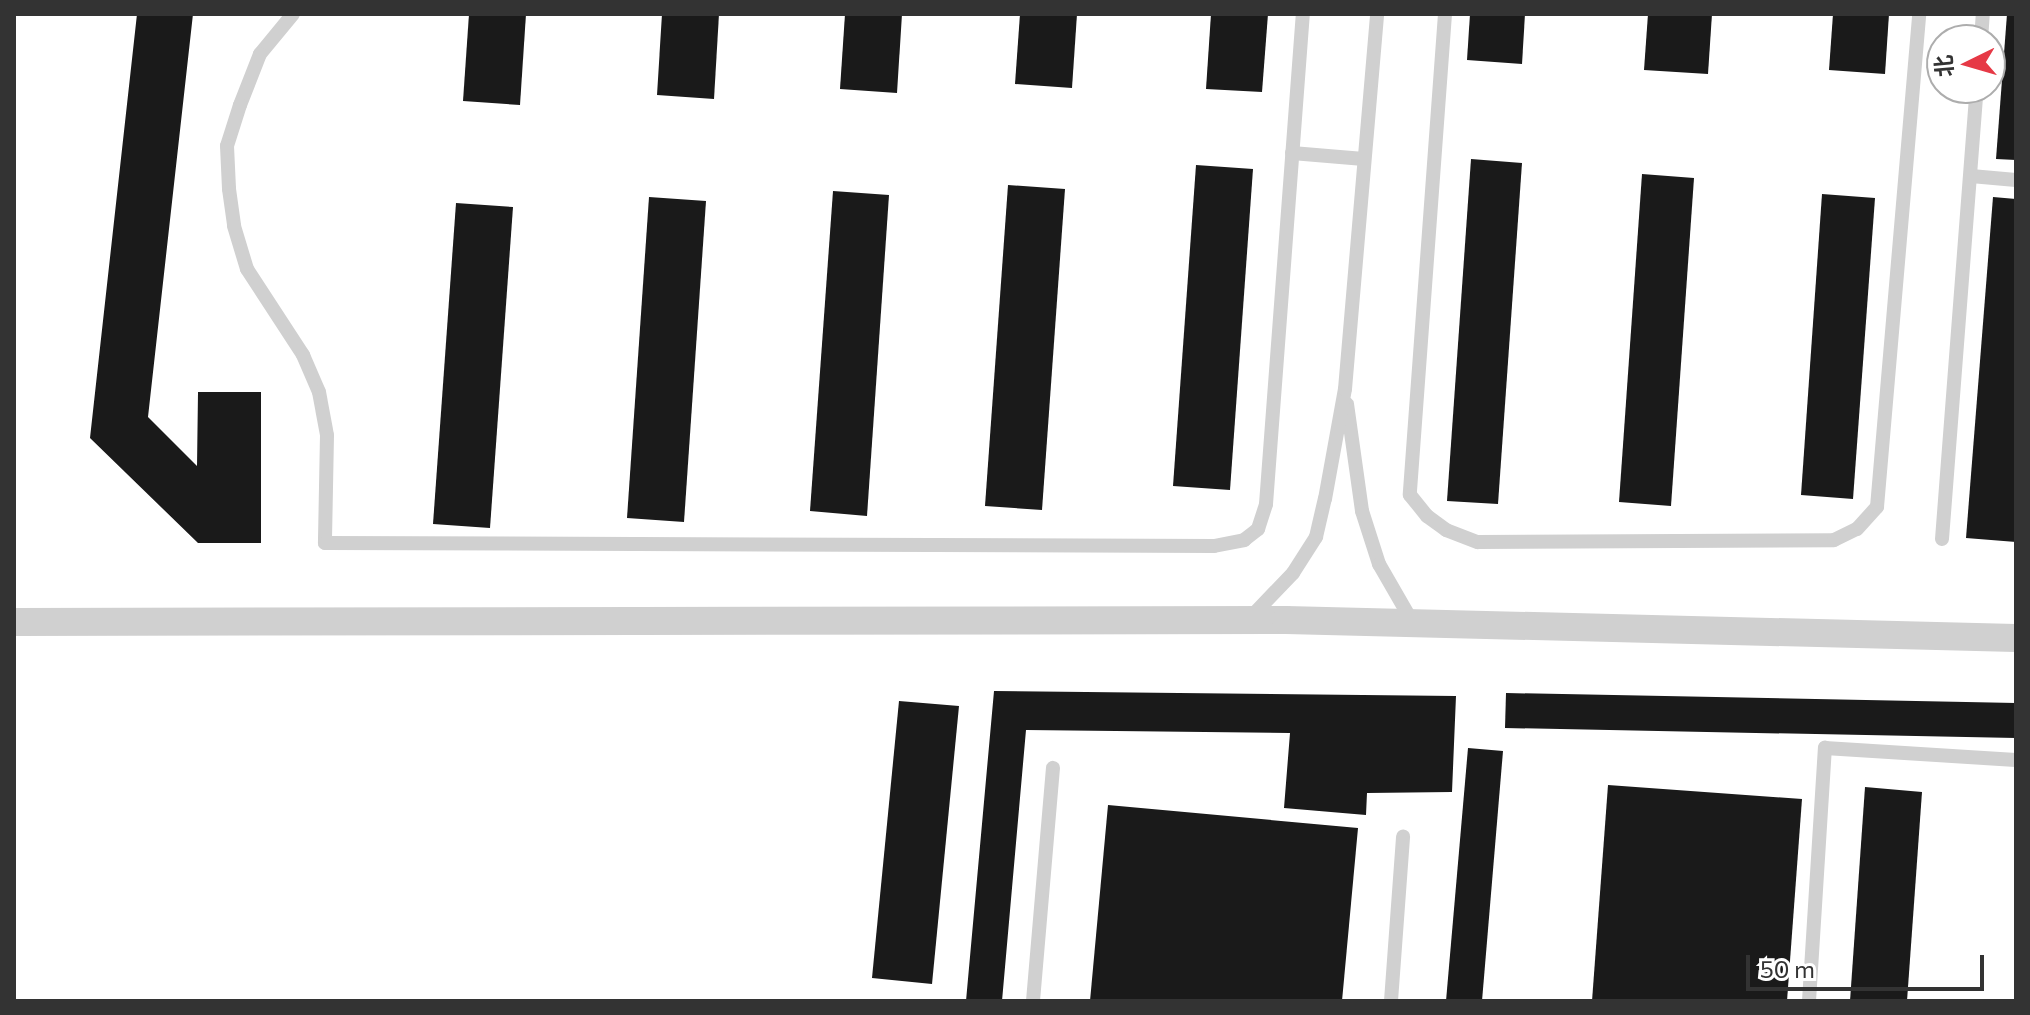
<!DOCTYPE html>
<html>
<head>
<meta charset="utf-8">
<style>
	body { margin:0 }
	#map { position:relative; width:2030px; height:1015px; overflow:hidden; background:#fff; font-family:Commissioner,"Noto Sans SC",sans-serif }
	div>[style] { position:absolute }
	.building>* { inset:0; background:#1a1a1a }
	.service>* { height:14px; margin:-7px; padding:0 7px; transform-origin:7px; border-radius:7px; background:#d0d0d0 }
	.minor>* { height:28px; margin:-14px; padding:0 14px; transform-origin:14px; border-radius:14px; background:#d0d0d0 }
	span { translate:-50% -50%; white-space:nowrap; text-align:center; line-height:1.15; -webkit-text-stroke:8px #fff; paint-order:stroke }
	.frame { position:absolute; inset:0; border:16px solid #333; pointer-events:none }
	.north { position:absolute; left:1926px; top:24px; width:80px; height:80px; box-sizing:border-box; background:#fff; border:2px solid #adadad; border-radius:50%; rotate:265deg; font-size:22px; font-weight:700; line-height:32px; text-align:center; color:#333 }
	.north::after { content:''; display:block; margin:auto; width:28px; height:36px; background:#e63946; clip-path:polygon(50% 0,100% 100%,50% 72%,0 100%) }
	.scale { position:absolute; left:1746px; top:955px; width:238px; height:36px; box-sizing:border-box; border:4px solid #333; border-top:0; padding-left:10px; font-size:24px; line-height:28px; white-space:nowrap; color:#333; -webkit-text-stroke:6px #fff; paint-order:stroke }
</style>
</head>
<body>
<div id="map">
	<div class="building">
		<div style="clip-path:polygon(137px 14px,193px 14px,148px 417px,197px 466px,198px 392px,261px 392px,261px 543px,198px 543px,90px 438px)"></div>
		<div style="clip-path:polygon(469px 14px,526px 14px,520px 105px,463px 101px)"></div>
		<div style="clip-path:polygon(662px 14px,719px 14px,714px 99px,657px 95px)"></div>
		<div style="clip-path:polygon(845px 14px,902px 14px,897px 93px,840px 89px)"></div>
		<div style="clip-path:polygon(1020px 14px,1077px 14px,1072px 88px,1015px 84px)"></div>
		<div style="clip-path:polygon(1211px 14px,1268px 14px,1262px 92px,1206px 89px)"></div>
		<div style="clip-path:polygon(1470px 14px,1525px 14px,1522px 64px,1467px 60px)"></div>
		<div style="clip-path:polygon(1648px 14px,1712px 14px,1708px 74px,1644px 70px)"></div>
		<div style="clip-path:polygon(1833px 14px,1889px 14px,1885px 74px,1829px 70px)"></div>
		<div style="clip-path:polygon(2007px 14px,2016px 14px,2016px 160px,1996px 159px)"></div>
		<div style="clip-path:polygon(1471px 159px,1522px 163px,1498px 504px,1447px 501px)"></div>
		<div style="clip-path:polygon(1196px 165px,1253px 169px,1230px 490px,1173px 486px)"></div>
		<div style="clip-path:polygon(1642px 174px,1694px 178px,1671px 506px,1619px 502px)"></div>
		<div style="clip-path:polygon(1008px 185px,1065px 189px,1042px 510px,985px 506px)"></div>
		<div style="clip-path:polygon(833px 191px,889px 195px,867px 516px,810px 511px)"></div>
		<div style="clip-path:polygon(1822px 194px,1875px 198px,1853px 499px,1801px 495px)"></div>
		<div style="clip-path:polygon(649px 197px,706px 201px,684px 522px,627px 518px)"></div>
		<div style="clip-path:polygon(1993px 197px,2016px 199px,2016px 542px,1966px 538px)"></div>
		<div style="clip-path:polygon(456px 203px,513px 207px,490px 528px,433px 524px)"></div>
		<div style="clip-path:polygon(994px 691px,1456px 696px,1452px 792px,1367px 793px,1366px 815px,1284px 808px,1290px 733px,1026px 730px,1002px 1001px,966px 1001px)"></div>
		<div style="clip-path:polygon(1506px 693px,2016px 703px,2016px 738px,1505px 728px)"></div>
		<div style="clip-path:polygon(899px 701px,959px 706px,932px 984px,872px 978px)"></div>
		<div style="clip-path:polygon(1468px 748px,1503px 751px,1482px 1001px,1446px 1001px)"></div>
		<div style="clip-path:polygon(1608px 785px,1802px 799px,1787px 1001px,1592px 1001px)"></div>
		<div style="clip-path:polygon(1865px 787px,1922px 792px,1907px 1001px,1850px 1001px)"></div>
		<div style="clip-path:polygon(1108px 805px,1358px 828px,1342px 1001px,1090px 1001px)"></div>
	</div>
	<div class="service">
		<div style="left:293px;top:14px;width:52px;rotate:129.5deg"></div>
		<div style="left:260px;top:54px;width:55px;rotate:111.4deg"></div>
		<div style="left:240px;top:105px;width:43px;rotate:107.6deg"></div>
		<div style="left:227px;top:146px;width:43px;rotate:87.3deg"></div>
		<div style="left:229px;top:189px;width:37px;rotate:82deg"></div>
		<div style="left:234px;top:226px;width:45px;rotate:73.2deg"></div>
		<div style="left:247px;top:269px;width:103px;rotate:56.9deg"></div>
		<div style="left:303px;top:355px;width:40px;rotate:66.6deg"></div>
		<div style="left:319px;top:392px;width:44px;rotate:79.5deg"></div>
		<div style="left:327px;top:435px;width:108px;rotate:91.1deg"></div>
		<div style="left:325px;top:543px;width:889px;rotate:0.19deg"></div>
		<div style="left:1214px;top:546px;width:31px;rotate:-11deg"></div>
		<div style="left:1244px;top:540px;width:18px;rotate:-38deg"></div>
		<div style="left:1258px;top:529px;width:26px;rotate:-72deg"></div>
		<div style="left:1266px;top:504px;width:491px;rotate:-85.7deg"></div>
		<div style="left:1445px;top:14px;width:482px;rotate:94.2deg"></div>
		<div style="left:1410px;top:495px;width:27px;rotate:51deg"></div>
		<div style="left:1427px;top:516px;width:24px;rotate:36deg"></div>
		<div style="left:1446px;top:530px;width:34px;rotate:21deg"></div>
		<div style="left:1478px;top:542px;width:356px;rotate:-0.3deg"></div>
		<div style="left:1834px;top:540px;width:25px;rotate:-26deg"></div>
		<div style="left:1857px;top:529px;width:30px;rotate:-48deg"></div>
		<div style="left:1877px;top:507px;width:495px;rotate:-85.1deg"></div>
		<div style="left:1981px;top:40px;width:26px;rotate:-86deg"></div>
		<div style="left:1292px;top:153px;width:72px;rotate:4.8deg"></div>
		<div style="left:1971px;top:176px;width:45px;rotate:5.1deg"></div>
		<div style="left:1347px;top:404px;width:108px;rotate:82deg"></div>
		<div style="left:1362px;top:511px;width:56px;rotate:72.2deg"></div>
		<div style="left:1379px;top:564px;width:68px;rotate:60deg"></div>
		<div style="left:1942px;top:539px;width:452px;rotate:-85.6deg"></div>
		<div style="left:1248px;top:620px;width:65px;rotate:-46.2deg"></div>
		<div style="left:1293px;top:573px;width:43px;rotate:-57.4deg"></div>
		<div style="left:1316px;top:537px;width:39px;rotate:-77deg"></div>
		<div style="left:1325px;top:499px;width:112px;rotate:-79.7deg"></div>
		<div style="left:1345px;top:389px;width:376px;rotate:-85.1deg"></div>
		<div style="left:1033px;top:1001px;width:234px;rotate:-85.1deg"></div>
		<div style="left:1391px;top:1001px;width:165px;rotate:-85.8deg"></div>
		<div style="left:1809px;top:1001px;width:254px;rotate:-86.4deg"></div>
		<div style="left:1825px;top:748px;width:191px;rotate:3.6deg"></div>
	</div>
	<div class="minor">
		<div style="left:14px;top:622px;width:1272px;rotate:-0.09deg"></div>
		<div style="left:1286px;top:620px;width:730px;rotate:1.41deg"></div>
	</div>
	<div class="frame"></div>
	<div class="north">北</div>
	<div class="scale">50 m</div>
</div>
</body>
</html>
